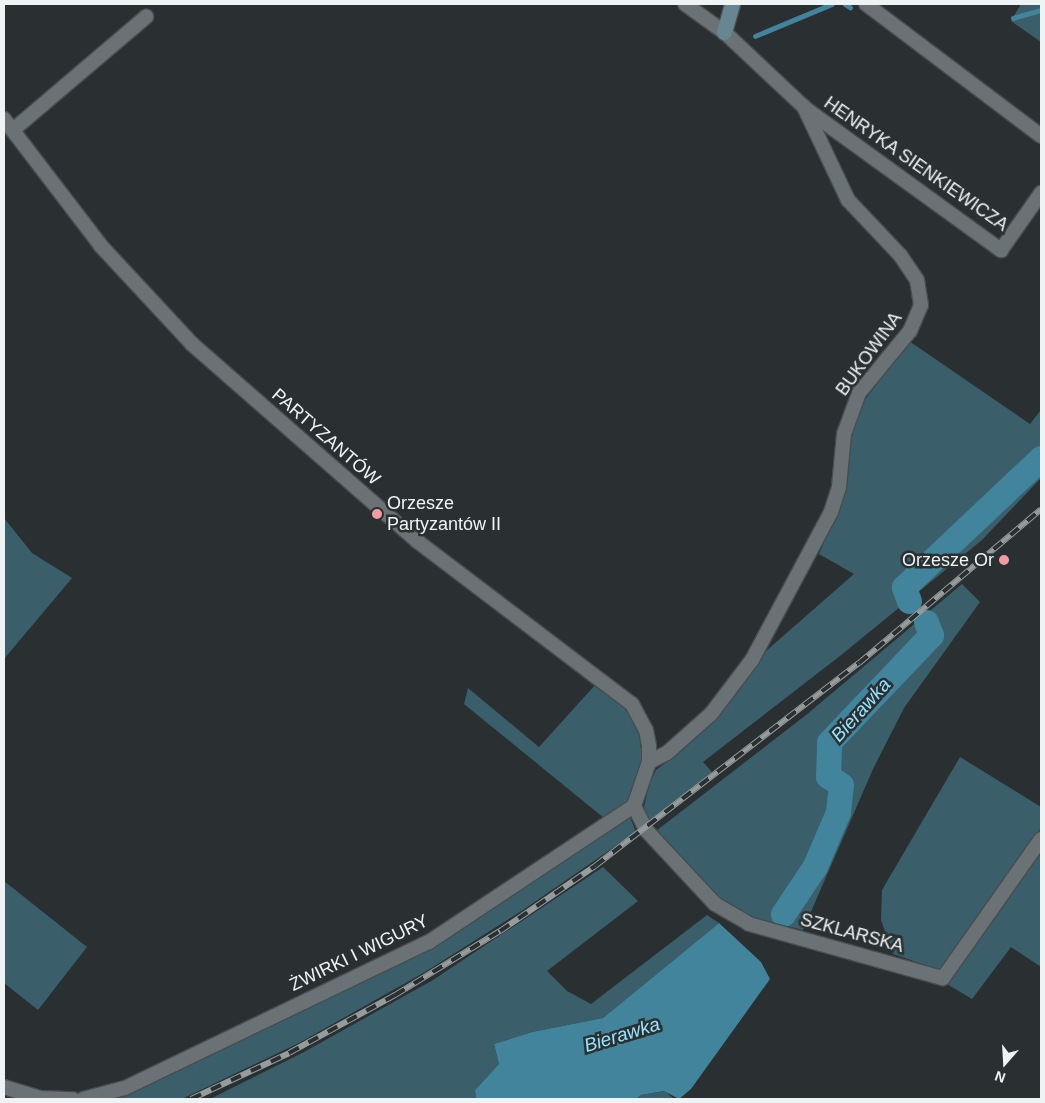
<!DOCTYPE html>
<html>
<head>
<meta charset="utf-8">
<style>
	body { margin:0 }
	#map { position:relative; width:1045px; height:1103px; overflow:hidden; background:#2a3032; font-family:Arial,sans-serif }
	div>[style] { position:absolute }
	.green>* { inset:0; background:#3a5e6a }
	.water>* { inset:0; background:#41849b }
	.stream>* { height:4.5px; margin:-2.25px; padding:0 2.25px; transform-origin:2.25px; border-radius:2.25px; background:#41849b }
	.river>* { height:25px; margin:-12.5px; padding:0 12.5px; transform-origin:12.5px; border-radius:12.5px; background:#41849b }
	.roads { filter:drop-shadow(1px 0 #484d4e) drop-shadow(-1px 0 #484d4e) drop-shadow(0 1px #484d4e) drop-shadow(0 -1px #484d4e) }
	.street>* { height:14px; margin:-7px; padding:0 7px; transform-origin:7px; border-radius:7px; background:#6b7275 }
	.secondary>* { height:15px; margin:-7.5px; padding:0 7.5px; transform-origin:7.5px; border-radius:7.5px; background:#688691 }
	.rail>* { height:5.5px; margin-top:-2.75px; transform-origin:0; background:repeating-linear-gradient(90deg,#2a3032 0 11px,#969b9c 0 22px); box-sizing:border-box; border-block:1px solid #969b9c }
	.dots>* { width:14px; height:14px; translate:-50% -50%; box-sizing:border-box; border:2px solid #2a3032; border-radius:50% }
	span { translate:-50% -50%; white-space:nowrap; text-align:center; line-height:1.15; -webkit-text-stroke:5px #2a3032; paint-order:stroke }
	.street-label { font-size:18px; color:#eff3f4 }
	.poi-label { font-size:18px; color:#eff3f4 }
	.left { translate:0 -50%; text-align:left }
	.right { translate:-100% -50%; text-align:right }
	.water-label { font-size:19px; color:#96e3ff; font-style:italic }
	.frame { position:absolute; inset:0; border:5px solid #eff3f4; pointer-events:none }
	.north { position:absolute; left:980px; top:1038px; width:50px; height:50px; -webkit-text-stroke:4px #2a3032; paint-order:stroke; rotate:199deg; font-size:14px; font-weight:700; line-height:20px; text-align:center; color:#eff3f4 }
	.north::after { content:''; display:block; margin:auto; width:18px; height:22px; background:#eff3f4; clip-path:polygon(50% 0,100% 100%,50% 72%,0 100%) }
</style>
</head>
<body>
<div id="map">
	<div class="green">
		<div style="clip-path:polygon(1021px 4px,1041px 4px,1041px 42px,1011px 21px)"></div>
		<div style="clip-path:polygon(909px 341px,1030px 424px,1041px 410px,1041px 478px,982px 540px,840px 656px,703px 762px,712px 772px,649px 823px,644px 807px,649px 785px,656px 770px,683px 750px,720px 713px,759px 657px,854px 574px,819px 554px,846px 491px,852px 436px,862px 404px)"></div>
		<div style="clip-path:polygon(4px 518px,32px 553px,72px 578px,4px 659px)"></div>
		<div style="clip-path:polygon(962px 584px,980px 602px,904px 708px,873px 769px,803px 930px,751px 917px,719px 897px,656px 831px,806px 715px)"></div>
		<div style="clip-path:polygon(596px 684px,625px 709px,639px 731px,642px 759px,627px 802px,604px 818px,464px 704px,468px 688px,539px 747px)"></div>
		<div style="clip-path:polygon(960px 757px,1041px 807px,1041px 828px,940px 970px,893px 954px,881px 920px,882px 890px)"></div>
		<div style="clip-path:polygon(629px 815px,636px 832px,523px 910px,425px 972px,299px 1043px,182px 1099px,111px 1099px,420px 951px)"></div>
		<div style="clip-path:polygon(1041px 848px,1041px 967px,1011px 947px,972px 999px,947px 984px)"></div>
		<div style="clip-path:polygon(603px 867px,638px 901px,547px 971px,567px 991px,591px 1004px,707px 915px,719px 923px,603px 1018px,532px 1032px,494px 1044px,499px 1064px,475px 1090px,476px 1099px,210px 1099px,304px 1052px,433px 980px)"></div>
		<div style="clip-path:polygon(4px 881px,87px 947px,38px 1010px,4px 983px)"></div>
		<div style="clip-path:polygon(665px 1091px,674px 1099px,636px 1099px,641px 1095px)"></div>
	</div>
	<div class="water">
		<div style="clip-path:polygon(719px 923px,761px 962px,770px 979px,691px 1089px,679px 1099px,664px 1091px,641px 1095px,636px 1099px,476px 1099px,475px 1090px,499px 1064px,494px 1044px,532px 1032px,603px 1018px)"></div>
	</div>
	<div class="stream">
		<div style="left:845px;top:4px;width:6px;rotate:31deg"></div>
		<div style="left:1013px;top:18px;width:29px;rotate:-16deg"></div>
		<div style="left:755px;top:36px;width:83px;rotate:-22.6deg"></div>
	</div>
	<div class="river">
		<div style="left:909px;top:601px;width:15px;rotate:-110deg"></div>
		<div style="left:904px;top:587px;width:188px;rotate:-43.3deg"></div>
		<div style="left:783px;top:914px;width:58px;rotate:-56.3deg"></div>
		<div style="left:815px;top:866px;width:59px;rotate:-66.9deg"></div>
		<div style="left:838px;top:812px;width:27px;rotate:-84deg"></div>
		<div style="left:841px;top:785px;width:16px;rotate:-145deg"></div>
		<div style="left:828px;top:776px;width:34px;rotate:-88deg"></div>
		<div style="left:829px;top:742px;width:148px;rotate:-46.4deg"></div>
		<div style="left:931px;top:635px;width:14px;rotate:-111deg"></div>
	</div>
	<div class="roads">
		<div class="street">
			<div style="left:866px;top:4px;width:219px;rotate:37deg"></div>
			<div style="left:806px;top:109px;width:241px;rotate:35.9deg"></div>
			<div style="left:1001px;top:250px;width:70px;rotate:-54.9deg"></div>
			<div style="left:4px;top:119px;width:160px;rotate:52.6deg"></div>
			<div style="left:101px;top:246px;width:134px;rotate:47.1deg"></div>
			<div style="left:192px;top:344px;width:299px;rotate:41.2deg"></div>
			<div style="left:417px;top:541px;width:270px;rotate:37.2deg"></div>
			<div style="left:632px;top:704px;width:30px;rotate:62deg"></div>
			<div style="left:646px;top:730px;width:16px;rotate:79deg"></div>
			<div style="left:649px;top:746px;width:16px;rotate:90deg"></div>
			<div style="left:649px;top:762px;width:46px;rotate:108.8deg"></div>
			<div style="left:13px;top:130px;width:175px;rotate:-40.4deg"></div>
			<div style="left:649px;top:762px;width:20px;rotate:-27deg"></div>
			<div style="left:667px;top:753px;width:59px;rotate:-41.6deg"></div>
			<div style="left:711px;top:714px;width:68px;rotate:-52.8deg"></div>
			<div style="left:752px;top:660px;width:168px;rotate:-61.9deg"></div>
			<div style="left:831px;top:512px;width:26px;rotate:-72deg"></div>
			<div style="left:839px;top:487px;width:53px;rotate:-84.6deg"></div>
			<div style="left:844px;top:434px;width:44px;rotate:-69.9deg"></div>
			<div style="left:859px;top:393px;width:80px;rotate:-50.6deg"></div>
			<div style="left:910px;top:331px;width:28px;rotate:-67deg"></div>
			<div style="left:921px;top:305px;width:25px;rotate:-99deg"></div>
			<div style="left:917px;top:280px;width:30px;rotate:-124deg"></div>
			<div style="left:900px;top:255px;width:76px;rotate:-133.4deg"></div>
			<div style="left:848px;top:200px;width:103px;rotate:-115.3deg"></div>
			<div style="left:804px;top:107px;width:110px;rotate:-136.8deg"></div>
			<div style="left:724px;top:32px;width:48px;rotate:-144.3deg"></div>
			<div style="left:634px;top:806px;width:27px;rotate:63deg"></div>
			<div style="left:646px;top:830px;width:101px;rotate:47deg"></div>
			<div style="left:715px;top:904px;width:39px;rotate:30deg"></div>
			<div style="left:749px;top:924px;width:201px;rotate:15.6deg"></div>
			<div style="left:943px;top:978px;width:170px;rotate:-54.8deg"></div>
			<div style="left:4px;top:1087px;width:37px;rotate:17deg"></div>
			<div style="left:39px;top:1098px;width:34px;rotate:2deg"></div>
			<div style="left:83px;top:1099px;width:43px;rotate:-14.7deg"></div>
			<div style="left:125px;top:1088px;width:337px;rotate:-25.7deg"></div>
			<div style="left:429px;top:942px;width:246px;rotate:-33.6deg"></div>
		</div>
		<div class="secondary">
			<div style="left:724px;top:32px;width:29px;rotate:-74deg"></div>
		</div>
	</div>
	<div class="rail">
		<div style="left:191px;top:1099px;width:108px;rotate:-25.1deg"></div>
		<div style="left:289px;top:1053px;width:121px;rotate:-28.7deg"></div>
		<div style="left:395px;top:995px;width:123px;rotate:-31.4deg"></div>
		<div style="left:500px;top:931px;width:115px;rotate:-34.4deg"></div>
		<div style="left:595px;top:866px;width:333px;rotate:-37.6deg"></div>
		<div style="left:859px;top:663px;width:238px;rotate:-40.2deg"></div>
	</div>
	<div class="dots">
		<div style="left:377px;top:514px;background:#f49aa4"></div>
		<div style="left:1004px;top:560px;background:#f49aa4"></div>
	</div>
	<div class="street-label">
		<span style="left:916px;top:164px;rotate:35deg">HENRYKA SIENKIEWICZA</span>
		<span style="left:869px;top:354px;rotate:-54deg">BUKOWINA</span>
		<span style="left:326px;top:437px;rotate:41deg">PARTYZANTÓW</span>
		<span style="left:852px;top:933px;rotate:15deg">SZKLARSKA</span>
		<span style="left:359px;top:953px;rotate:-26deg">ŻWIRKI I WIGURY</span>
	</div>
	<div class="poi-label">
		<span class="left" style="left:387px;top:514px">Orzesze<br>Partyzantów II</span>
		<span class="right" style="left:994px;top:560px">Orzesze Or</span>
	</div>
	<div class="water-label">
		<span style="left:861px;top:710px;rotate:-48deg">Bierawka</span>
		<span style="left:622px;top:1035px;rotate:-17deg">Bierawka</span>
	</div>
	<div class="frame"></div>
	<div class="north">N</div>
</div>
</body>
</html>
